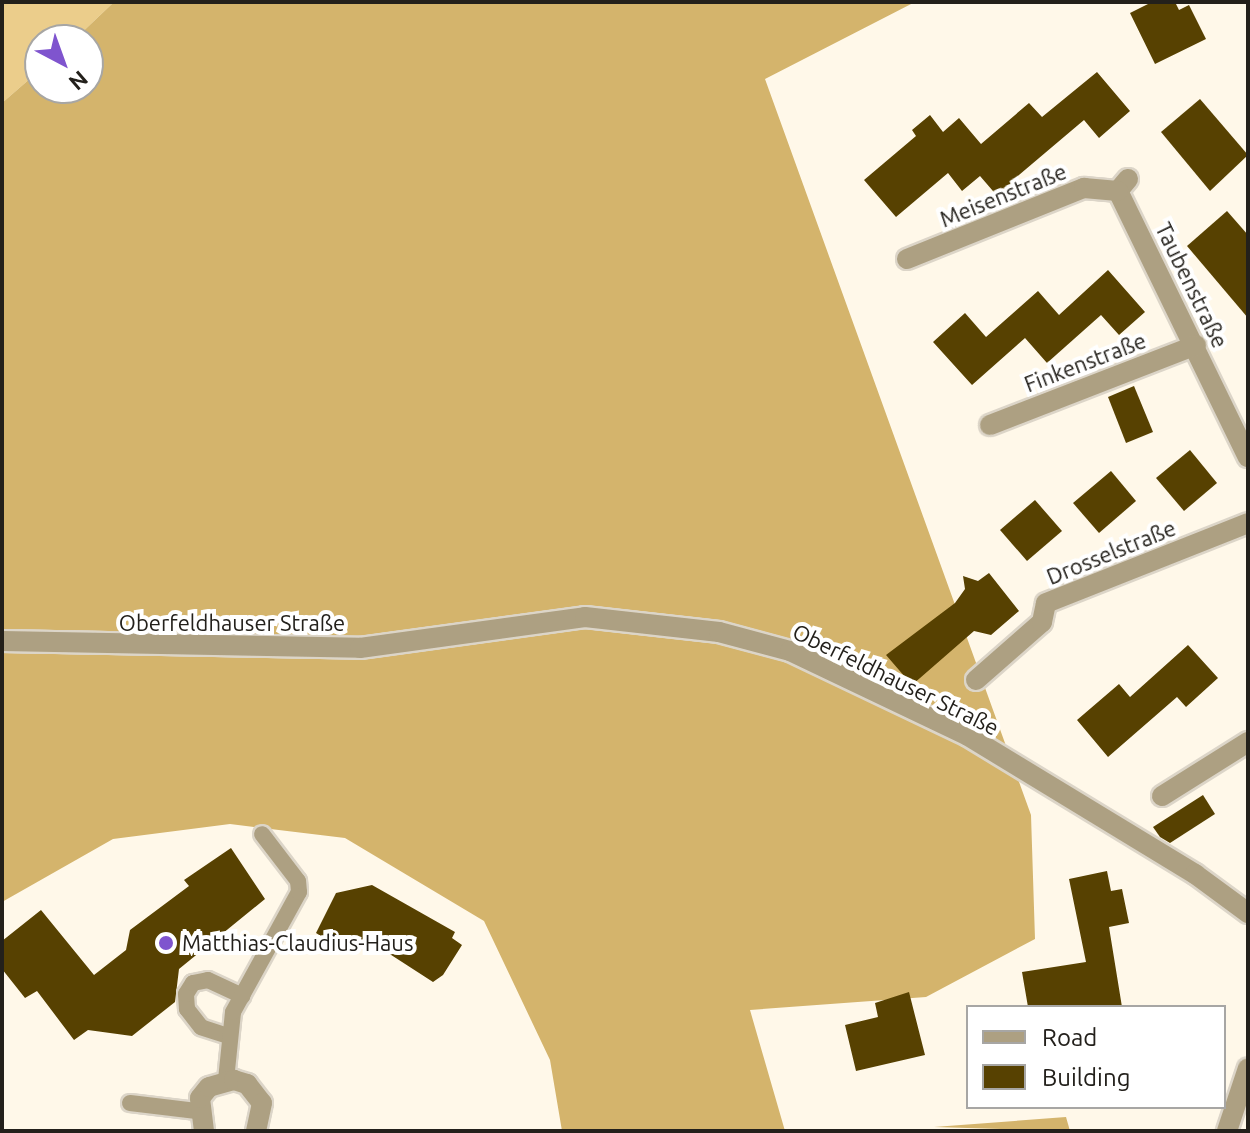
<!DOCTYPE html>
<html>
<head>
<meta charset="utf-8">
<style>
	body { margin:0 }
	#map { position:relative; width:1250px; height:1133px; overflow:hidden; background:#fff8e9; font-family:Ubuntu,sans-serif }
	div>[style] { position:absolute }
	.green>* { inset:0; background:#ebcd8b }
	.forest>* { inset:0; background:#d4b46c }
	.building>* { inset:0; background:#574101 }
	.roads { filter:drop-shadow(2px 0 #dcd5c8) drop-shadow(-2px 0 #dcd5c8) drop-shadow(0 2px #dcd5c8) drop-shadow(0 -2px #dcd5c8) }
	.service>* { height:16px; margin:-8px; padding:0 8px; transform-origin:8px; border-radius:8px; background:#ada082 }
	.minor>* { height:20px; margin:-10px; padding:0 10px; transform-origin:10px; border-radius:10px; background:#ada082 }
	.dots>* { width:22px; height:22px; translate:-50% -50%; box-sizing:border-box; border:4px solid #fff; border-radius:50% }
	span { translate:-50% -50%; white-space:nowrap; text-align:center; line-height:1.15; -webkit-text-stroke:8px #fff; paint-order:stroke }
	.street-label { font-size:22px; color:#23201b }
	.poi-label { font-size:22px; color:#23201b }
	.left { translate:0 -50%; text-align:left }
	.frame { position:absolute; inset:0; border:4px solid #23201b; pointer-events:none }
	.legend { position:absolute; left:966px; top:1005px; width:260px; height:104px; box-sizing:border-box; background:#fff; border:2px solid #a7a6a4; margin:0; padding:10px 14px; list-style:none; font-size:24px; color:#23201b }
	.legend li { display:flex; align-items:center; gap:16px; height:40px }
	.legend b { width:40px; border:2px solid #a7a6a4 }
	.north { position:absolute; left:24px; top:24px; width:80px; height:80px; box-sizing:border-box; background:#fff; border:2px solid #a7a6a4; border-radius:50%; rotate:139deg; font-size:22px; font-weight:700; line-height:32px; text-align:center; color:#23201b }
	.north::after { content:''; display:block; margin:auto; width:28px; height:36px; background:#7f54ce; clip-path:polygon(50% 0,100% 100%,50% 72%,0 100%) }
</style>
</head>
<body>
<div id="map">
	<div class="green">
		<div style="clip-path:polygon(2px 2px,114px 2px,74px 40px,40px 40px,40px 70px,2px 103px)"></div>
	</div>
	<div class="forest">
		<div style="clip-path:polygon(114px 2px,915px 2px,765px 79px,1031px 815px,1035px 939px,926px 997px,750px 1010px,785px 1131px,562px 1131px,550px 1060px,484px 921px,345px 838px,230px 824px,113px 839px,2px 902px,2px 103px,40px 70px,40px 88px,88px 88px,88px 40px,74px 40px)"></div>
		<div style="clip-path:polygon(1066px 1117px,1070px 1131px,934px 1127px)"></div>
	</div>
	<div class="building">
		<div style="clip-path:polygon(1152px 2px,1175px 2px,1179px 10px,1189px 5px,1206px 39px,1155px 64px,1130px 13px)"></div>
		<div style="clip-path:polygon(1097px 72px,1130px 111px,1099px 138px,1084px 120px,1013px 180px,1022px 191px,1005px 205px,980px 176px,962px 191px,948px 173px,896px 217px,864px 180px,916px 136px,912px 130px,930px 115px,943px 132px,959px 118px,981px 144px,1029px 103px,1042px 117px)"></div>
		<div style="clip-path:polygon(1200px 99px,1248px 155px,1210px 191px,1161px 132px)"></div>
		<div style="clip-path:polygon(1227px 211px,1248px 235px,1248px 318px,1187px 246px)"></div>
		<div style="clip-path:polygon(1108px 270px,1145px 312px,1119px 335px,1101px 315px,1047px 363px,1025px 338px,972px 385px,933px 342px,965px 313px,986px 337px,1038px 291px,1059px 315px)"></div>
		<div style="clip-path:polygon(1134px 386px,1153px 432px,1126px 443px,1108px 397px)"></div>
		<div style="clip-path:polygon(1190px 450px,1217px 483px,1184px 511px,1156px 478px)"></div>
		<div style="clip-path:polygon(1111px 471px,1136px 501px,1099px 533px,1073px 503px)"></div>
		<div style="clip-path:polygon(1035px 500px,1062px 531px,1027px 561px,1000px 530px)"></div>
		<div style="clip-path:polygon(989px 573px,1019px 611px,991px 635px,974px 631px,912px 685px,886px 655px,955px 603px,965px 589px,963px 576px,978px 581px)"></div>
		<div style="clip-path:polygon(1188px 645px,1218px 678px,1186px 707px,1177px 697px,1108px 757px,1077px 720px,1119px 684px,1130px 697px)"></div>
		<div style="clip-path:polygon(1203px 795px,1215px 814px,1170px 843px,1160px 837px,1153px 827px)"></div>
		<div style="clip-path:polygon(231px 848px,265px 899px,179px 969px,175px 1002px,132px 1036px,88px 1030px,74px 1040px,37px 991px,25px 998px,2px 969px,2px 941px,41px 910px,94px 975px,126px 950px,130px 930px,189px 886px,184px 880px)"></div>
		<div style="clip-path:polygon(1107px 871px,1111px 891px,1122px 889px,1129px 923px,1109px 927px,1122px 1007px,1028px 1007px,1022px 972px,1086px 962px,1069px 879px)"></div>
		<div style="clip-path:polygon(372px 885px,455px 932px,452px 938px,462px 945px,443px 975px,433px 982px,368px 940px,362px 948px,343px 937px,337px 946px,316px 933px,336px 893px)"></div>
		<div style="clip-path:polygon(909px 992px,925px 1055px,856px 1071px,845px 1025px,878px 1017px,875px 1003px)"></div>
	</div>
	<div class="roads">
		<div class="service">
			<div style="left:228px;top:1036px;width:28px;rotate:-162deg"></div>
			<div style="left:201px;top:1027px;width:23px;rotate:-128deg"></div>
			<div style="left:187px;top:1009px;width:15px;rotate:-94deg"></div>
			<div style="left:186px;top:994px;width:13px;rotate:-58deg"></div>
			<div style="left:193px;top:983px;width:15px;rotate:-11deg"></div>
			<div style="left:208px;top:980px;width:38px;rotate:25deg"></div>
			<div style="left:226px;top:1080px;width:68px;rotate:-84.1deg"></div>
			<div style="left:233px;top:1012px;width:137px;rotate:-61.2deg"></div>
			<div style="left:299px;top:892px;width:11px;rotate:-95deg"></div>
			<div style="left:298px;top:881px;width:59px;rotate:-127.5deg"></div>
			<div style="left:130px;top:1103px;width:67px;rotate:6.8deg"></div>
		</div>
		<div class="minor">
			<div style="left:1128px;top:179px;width:16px;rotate:130deg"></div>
			<div style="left:1118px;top:191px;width:296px;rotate:64deg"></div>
			<div style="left:907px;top:259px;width:191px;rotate:-21.9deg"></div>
			<div style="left:1084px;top:188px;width:34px;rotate:5deg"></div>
			<div style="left:990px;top:425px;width:221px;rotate:-21.2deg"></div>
			<div style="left:2px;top:641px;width:358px;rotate:1.1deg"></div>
			<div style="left:360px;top:648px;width:227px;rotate:-7.8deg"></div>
			<div style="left:585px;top:617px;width:135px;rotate:6.4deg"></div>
			<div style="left:719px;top:632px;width:73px;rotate:15deg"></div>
			<div style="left:790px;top:651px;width:197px;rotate:25.5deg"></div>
			<div style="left:968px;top:736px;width:266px;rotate:31.3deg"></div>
			<div style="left:1195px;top:874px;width:66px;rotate:36.3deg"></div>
			<div style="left:976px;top:680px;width:88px;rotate:-41.3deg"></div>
			<div style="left:1042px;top:622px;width:19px;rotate:-78deg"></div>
			<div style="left:1046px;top:603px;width:217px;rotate:-21.6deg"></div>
			<div style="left:1162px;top:796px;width:102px;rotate:-32.1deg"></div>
			<div style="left:204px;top:1131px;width:33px;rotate:-97deg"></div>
			<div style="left:200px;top:1098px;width:14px;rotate:-51deg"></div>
			<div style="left:209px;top:1087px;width:26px;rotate:-16deg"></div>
			<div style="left:234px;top:1080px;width:14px;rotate:17deg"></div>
			<div style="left:247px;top:1084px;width:24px;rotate:52deg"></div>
			<div style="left:262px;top:1103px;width:29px;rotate:102deg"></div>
			<div style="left:1227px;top:1131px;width:66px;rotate:-71.6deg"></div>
		</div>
	</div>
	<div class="dots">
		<div style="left:166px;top:943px;background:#7f54ce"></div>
	</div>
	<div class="street-label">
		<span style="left:1003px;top:195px;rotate:-22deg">Meisenstraße</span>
		<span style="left:1192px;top:285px;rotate:64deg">Taubenstraße</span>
		<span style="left:1085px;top:362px;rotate:-21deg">Finkenstraße</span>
		<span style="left:1111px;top:552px;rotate:-22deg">Drosselstraße</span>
		<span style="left:232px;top:623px">Oberfeldhauser Straße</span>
		<span style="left:896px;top:679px;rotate:26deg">Oberfeldhauser Straße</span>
	</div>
	<div class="poi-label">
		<span class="left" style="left:182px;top:943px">Matthias-Claudius-Haus</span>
	</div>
	<div class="frame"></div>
	<ul class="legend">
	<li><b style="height:10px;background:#ada082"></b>Road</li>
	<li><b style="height:22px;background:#574101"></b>Building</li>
	</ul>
	<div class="north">N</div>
</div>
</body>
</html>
